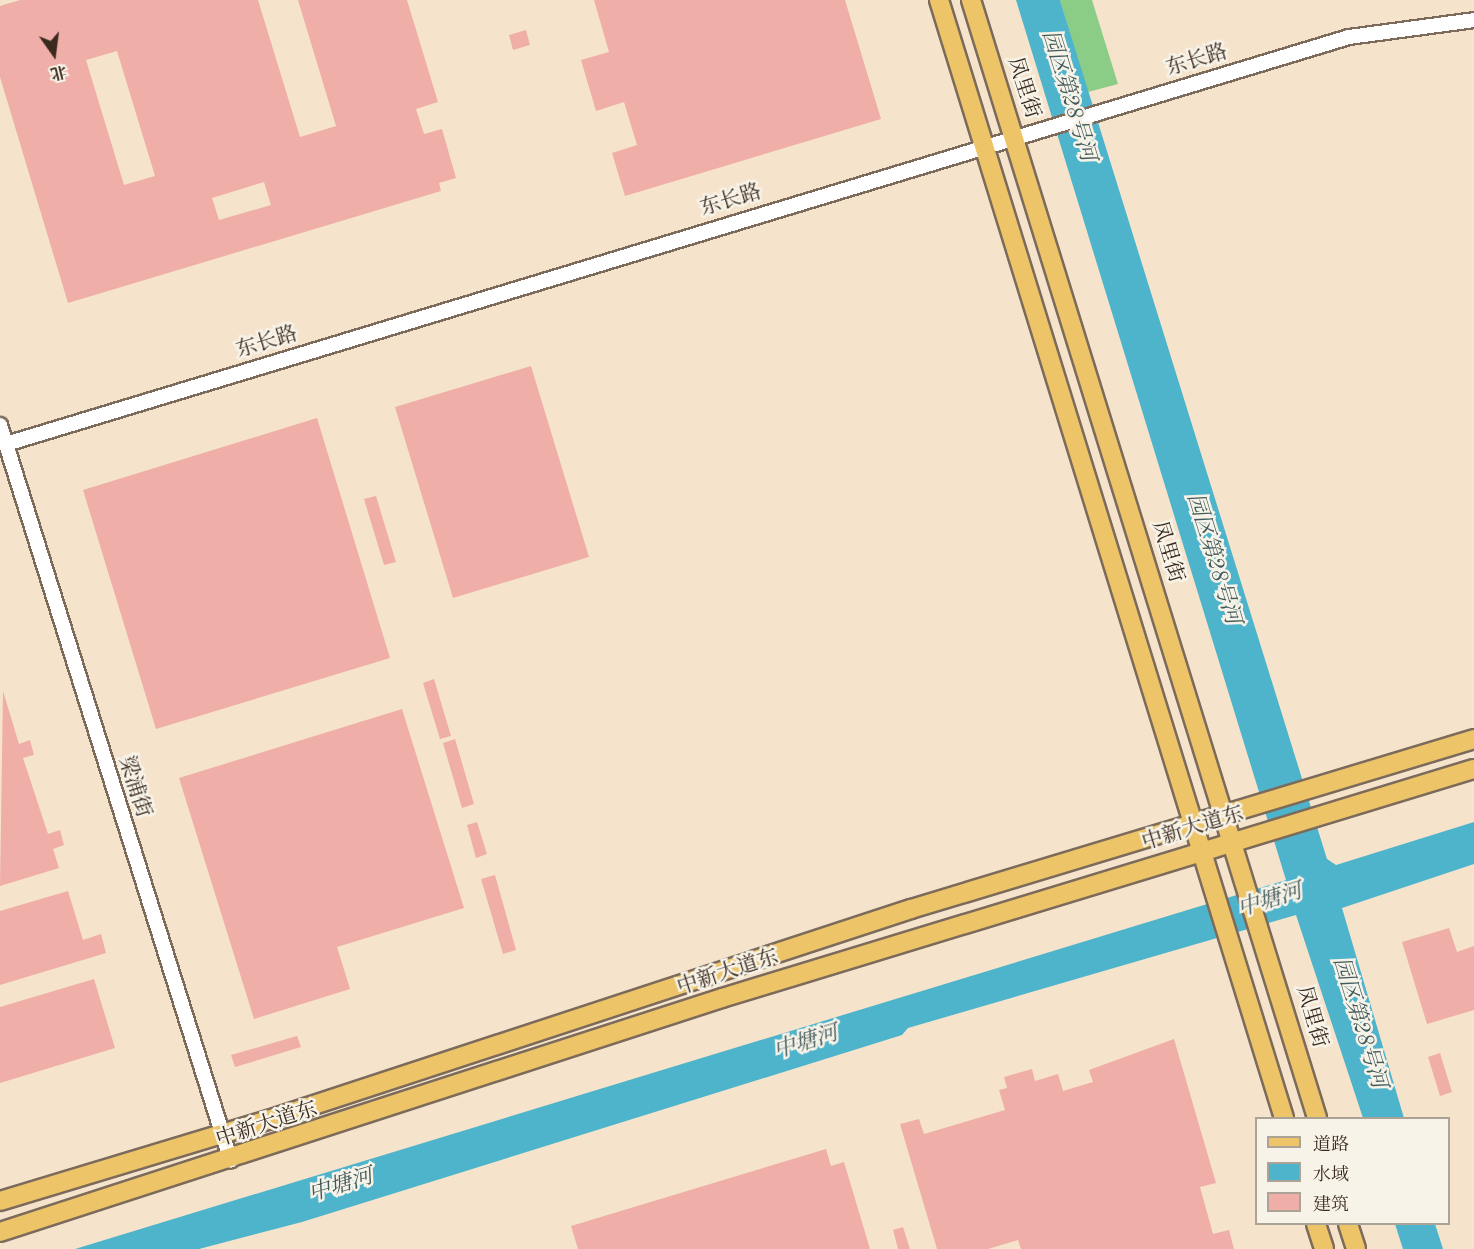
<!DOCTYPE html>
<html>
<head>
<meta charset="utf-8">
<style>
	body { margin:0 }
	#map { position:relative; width:1474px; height:1249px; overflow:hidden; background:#f5e3cc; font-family:"Old Standard TT","Noto Serif SC",serif }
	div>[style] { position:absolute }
	.green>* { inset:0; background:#8bcd86 }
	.water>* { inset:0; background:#4db4cb }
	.building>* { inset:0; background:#f0aea9 }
	.roads { filter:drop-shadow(2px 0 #7c6b5b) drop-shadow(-2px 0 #7c6b5b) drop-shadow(0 2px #7c6b5b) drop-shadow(0 -2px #7c6b5b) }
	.minor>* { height:14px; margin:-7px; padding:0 7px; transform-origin:7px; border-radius:7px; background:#fff }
	.major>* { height:18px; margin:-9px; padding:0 9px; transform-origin:9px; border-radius:9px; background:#eec469 }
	span { translate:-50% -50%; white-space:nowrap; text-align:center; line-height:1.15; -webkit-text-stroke:5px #f7f3e8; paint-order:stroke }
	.street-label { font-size:21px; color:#3b2a1e }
	.water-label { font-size:22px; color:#415a5b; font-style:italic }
	.legend { position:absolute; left:1255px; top:1117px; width:195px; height:108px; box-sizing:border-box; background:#f7f3e8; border:2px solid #aca397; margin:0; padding:8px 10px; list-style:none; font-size:18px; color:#3b2a1e }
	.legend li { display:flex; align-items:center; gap:12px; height:30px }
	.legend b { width:30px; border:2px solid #aca397 }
	.north { position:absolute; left:24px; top:24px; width:60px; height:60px; -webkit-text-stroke:4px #f7f3e8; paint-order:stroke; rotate:166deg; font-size:16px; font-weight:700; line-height:24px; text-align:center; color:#3b2a1e }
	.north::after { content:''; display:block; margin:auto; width:21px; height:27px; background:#3b2a1e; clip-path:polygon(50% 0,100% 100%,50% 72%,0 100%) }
</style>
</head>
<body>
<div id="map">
	<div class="green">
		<div style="clip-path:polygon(1060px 0,1092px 0,1118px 84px,1088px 92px)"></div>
	</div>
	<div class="water">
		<div style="clip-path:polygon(1016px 0,1060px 0,1327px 859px,1336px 865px,1474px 822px,1474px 864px,1342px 908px,1404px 1118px,1363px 1118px,1296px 915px,908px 1028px,902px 1035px,302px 1222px,199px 1249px,75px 1249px,1286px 880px)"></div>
		<div style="clip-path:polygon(1395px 1224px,1435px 1224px,1443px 1249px,1403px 1249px)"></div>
	</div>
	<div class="building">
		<div style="clip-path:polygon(evenodd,20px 0,258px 0,300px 137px,336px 126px,298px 0,407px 0,438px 102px,416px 109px,424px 134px,442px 129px,456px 178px,439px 183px,441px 191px,68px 303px,0 77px,0 6px,20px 0,117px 51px,155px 176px,124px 185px,86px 60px,117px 51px,20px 0,264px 182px,271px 205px,219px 220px,212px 198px,264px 182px)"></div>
		<div style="clip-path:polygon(594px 0,845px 0,881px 119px,625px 196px,612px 153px,637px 145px,624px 102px,596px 111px,581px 60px,609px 52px)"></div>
		<div style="clip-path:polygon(526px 30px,530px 45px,513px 50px,509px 35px)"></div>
		<div style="clip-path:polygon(531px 366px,589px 557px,453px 598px,395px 407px)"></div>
		<div style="clip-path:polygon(317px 418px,390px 658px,156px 729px,83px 490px)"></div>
		<div style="clip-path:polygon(376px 496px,396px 562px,384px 565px,364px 499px)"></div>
		<div style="clip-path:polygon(434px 679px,451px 736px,440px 739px,423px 683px)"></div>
		<div style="clip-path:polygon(3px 691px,19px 744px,30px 740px,34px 755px,23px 758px,48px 834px,60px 830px,64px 845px,53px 849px,59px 868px,0 886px)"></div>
		<div style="clip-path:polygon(402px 709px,464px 908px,337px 947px,350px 989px,254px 1019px,179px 778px)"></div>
		<div style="clip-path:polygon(455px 739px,474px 804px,462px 808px,443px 743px)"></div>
		<div style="clip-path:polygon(477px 822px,487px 854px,476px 858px,467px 825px)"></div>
		<div style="clip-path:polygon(495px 875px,516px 950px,503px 954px,481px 879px)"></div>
		<div style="clip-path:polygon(68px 891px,83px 940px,101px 934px,106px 953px,0 985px,0 911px)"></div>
		<div style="clip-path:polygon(1449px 928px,1457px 952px,1474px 946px,1474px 1010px,1427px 1024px,1402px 942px)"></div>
		<div style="clip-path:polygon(94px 979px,115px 1048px,0 1083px,0 1007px)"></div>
		<div style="clip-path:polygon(297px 1036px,301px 1047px,235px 1067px,231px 1055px)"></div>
		<div style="clip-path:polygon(1174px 1039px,1216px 1183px,1200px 1187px,1213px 1234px,1229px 1230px,1234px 1249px,1021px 1249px,1018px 1240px,988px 1249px,937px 1249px,900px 1124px,919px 1119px,924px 1134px,1005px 1110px,999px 1090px,1007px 1088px,1004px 1077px,1032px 1069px,1035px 1081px,1058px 1074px,1063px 1091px,1093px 1082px,1089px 1070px)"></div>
		<div style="clip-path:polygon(1440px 1053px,1452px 1092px,1440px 1096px,1428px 1057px)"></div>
		<div style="clip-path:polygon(826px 1149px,831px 1166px,844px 1162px,870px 1249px,578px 1249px,571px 1226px)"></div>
		<div style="clip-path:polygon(903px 1227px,910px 1249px,898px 1249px,893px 1230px)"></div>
	</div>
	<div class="roads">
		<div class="minor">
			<div style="left:0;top:425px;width:771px;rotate:72.58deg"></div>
			<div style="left:6px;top:444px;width:1403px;rotate:-16.86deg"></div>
			<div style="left:1349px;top:37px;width:126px;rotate:-7.7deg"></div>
		</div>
		<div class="major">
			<div style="left:939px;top:0;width:1170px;rotate:72.85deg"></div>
			<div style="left:971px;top:0;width:1170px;rotate:72.8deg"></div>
			<div style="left:0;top:1201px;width:280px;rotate:-16.8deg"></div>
			<div style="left:268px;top:1120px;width:677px;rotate:-18.17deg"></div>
			<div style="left:911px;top:909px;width:588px;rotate:-16.8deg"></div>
			<div style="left:1316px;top:1224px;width:26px;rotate:72deg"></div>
			<div style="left:1348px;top:1224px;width:26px;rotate:72deg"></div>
			<div style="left:0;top:1232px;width:759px;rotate:-17.96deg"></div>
			<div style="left:722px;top:998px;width:786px;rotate:-16.94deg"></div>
		</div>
	</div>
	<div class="street-label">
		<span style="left:1197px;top:61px;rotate:-17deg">东长路</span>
		<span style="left:1023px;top:88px;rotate:72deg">凤里街</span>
		<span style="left:731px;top:201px;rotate:-17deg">东长路</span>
		<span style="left:267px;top:343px;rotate:-17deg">东长路</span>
		<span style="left:1167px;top:552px;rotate:73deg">凤里街</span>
		<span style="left:134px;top:787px;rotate:72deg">梁浦街</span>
		<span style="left:1193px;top:829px;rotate:-17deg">中新大道东</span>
		<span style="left:728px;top:973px;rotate:-18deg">中新大道东</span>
		<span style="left:1311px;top:1017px;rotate:74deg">凤里街</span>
		<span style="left:267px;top:1125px;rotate:-18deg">中新大道东</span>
	</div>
	<div class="water-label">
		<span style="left:1068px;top:96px;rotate:73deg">园区第28号河</span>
		<span style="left:1213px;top:559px;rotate:73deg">园区第28号河</span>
		<span style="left:1270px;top:901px;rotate:-17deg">中塘河</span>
		<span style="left:1359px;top:1023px;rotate:73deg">园区第28号河</span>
		<span style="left:806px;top:1043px;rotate:-17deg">中塘河</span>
		<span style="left:341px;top:1186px;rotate:-17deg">中塘河</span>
	</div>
	<ul class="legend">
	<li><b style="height:8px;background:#eec469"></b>道路</li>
	<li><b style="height:16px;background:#4db4cb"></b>水域</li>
	<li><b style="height:16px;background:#f0aea9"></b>建筑</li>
	</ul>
	<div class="north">北</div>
</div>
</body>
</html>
